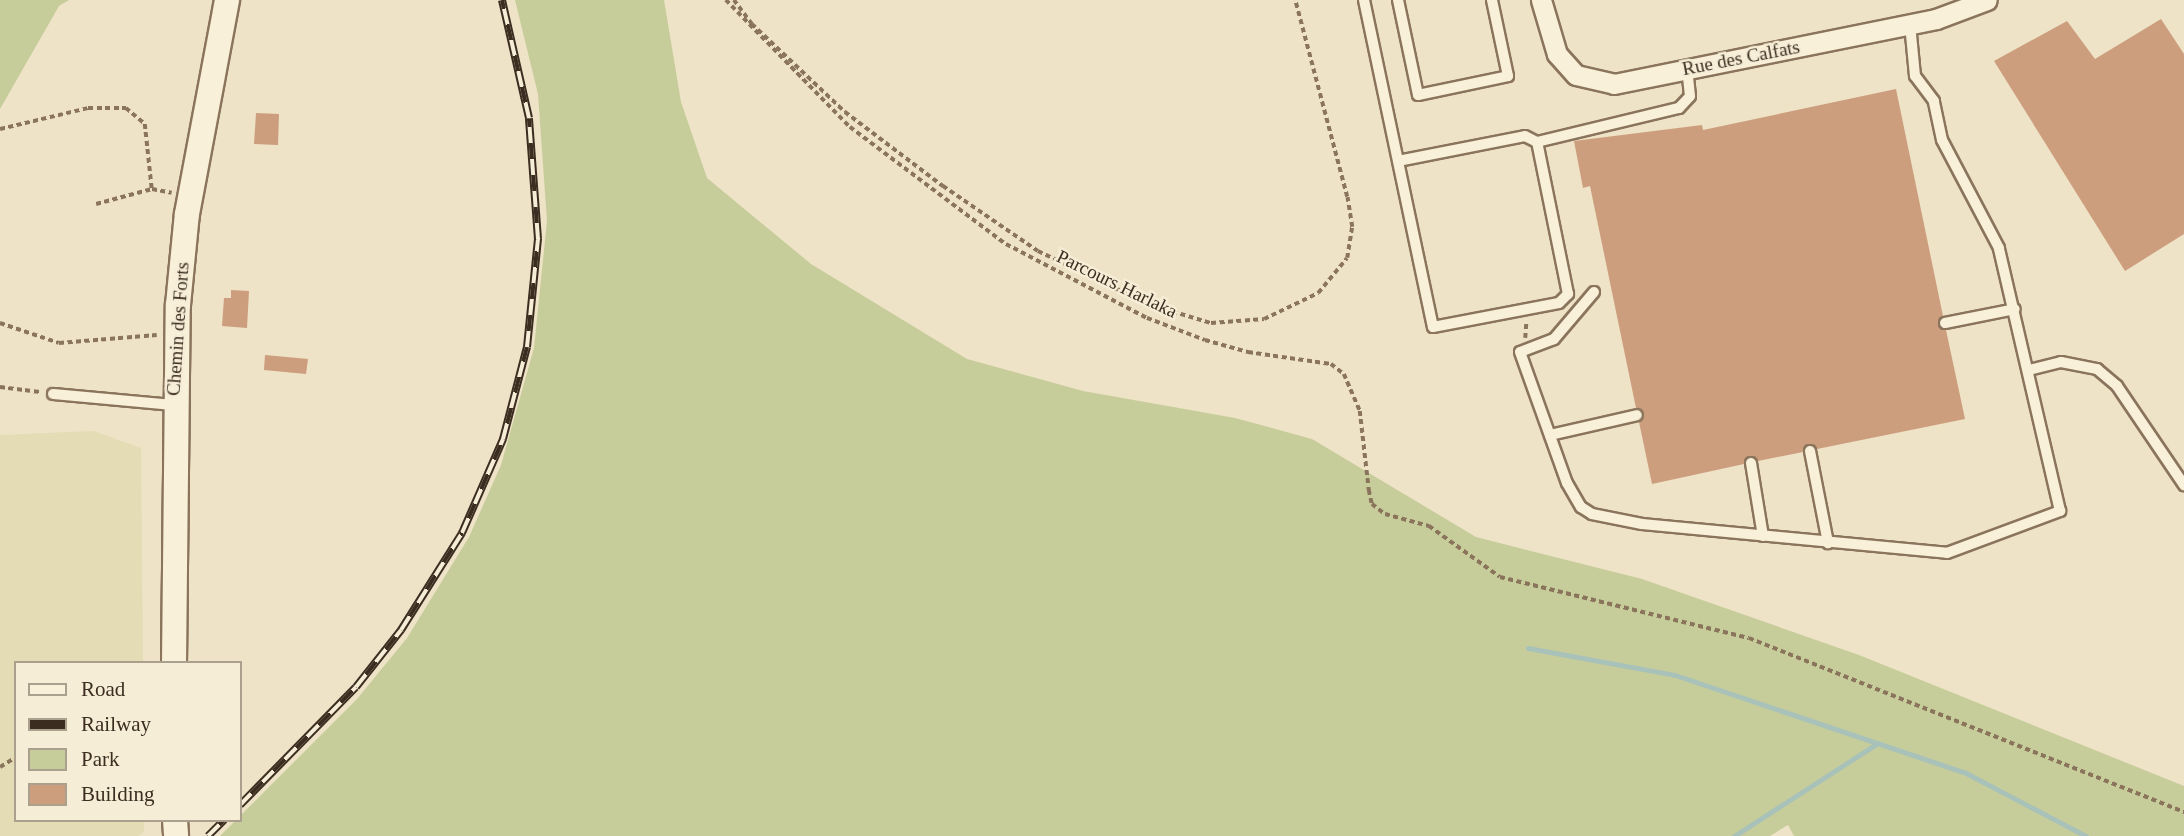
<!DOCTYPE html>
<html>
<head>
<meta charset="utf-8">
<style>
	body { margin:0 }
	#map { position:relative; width:2184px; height:836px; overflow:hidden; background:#eee2c7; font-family:Georgia,serif }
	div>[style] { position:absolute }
	.farmland>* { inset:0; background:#e4dcb4 }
	.green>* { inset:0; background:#c7cd9a }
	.stream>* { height:5px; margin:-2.5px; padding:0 2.5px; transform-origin:2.5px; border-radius:2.5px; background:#a8c2ba }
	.building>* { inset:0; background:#cc9e7d }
	.path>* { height:3.5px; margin-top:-1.75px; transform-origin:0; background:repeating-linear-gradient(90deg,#8a745c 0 5px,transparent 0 8.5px) }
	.roads { filter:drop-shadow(2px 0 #8a745c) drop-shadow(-2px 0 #8a745c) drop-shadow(0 2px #8a745c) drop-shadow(0 -2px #8a745c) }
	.service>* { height:10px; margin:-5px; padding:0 5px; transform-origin:5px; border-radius:5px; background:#f9f0da }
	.minor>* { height:19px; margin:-9.5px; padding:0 9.5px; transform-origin:9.5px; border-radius:9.5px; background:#f9f0da }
	.tertiary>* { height:24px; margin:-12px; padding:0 12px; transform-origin:12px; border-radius:12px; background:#f9f0da }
	.rail>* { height:8px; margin-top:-4px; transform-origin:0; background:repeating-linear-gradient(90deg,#f6edd6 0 16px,#3b2d20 0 32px); box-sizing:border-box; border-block:2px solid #3b2d20 }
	span { translate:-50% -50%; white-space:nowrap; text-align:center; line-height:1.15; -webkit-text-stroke:5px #f6edd6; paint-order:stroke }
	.street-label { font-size:19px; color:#3b2d20 }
	.legend { position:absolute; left:14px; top:661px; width:228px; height:161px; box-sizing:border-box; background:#f6edd6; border:2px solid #aba08d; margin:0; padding:9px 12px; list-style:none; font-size:21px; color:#3b2d20 }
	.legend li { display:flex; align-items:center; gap:14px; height:35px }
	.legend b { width:35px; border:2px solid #aba08d }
</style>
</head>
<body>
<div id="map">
	<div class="farmland">
		<div style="clip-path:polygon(93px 431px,141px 448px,143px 663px,16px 663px,16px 820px,144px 820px,144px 831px,139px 836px,0 836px,0 435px)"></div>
	</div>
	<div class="green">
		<div style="clip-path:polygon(0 0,69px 0,59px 6px,0 109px)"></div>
		<div style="clip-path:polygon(515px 0,664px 0,681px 102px,707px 178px,811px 264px,967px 359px,1083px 391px,1235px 418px,1312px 439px,1476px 537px,1642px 579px,1859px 655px,2184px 786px,2184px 836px,1794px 836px,1788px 825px,1770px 836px,220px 836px,357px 699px,407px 638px,469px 537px,501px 465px,534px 348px,547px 221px,538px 94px)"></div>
	</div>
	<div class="stream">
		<div style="left:1528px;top:648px;width:149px;rotate:10.4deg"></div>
		<div style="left:1675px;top:675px;width:305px;rotate:18.6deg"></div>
		<div style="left:1964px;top:772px;width:138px;rotate:27.7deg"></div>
		<div style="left:1734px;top:836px;width:171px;rotate:-32.9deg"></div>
	</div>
	<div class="building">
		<div style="clip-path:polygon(2161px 19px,2184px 54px,2184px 234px,2125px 271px,1994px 61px,2067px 21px,2095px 59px)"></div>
		<div style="clip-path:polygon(1896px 89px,1943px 316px,1938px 325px,1946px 330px,1965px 419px,1817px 449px,1808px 444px,1803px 452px,1758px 461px,1749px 456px,1744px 464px,1652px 484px,1639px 422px,1644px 414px,1636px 408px,1590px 186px,1583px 188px,1574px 141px,1702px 125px,1703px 130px)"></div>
		<div style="clip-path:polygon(256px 113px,279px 114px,278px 145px,254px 144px)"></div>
		<div style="clip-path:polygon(231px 290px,249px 291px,247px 328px,222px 326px,224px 298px,231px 298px)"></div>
		<div style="clip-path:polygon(265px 355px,308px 359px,306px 374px,264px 370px)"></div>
	</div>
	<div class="path">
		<div style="left:726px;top:0;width:177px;rotate:45.7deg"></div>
		<div style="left:850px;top:127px;width:195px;rotate:36.9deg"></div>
		<div style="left:1006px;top:244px;width:159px;rotate:27.7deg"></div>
		<div style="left:1147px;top:318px;width:62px;rotate:20.8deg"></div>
		<div style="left:1205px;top:340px;width:45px;rotate:15.6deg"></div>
		<div style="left:1248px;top:352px;width:84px;rotate:8.2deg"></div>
		<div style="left:1331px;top:364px;width:16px;rotate:38deg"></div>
		<div style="left:1344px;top:374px;width:40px;rotate:66.6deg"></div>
		<div style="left:1360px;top:411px;width:80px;rotate:83.5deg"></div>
		<div style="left:1369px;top:490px;width:14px;rotate:78deg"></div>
		<div style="left:1372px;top:504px;width:16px;rotate:38deg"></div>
		<div style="left:1385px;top:514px;width:46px;rotate:15.3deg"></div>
		<div style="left:1429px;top:526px;width:87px;rotate:35.7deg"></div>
		<div style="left:1500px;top:577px;width:256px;rotate:13.8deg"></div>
		<div style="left:1749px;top:638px;width:469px;rotate:21.8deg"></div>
		<div style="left:734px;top:0;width:30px;rotate:53deg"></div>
		<div style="left:752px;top:24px;width:128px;rotate:43.4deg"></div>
		<div style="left:845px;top:112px;width:123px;rotate:37.1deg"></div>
		<div style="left:943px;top:186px;width:115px;rotate:34.4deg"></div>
		<div style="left:1038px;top:251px;width:122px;rotate:25.7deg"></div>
		<div style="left:1148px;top:304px;width:66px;rotate:16.8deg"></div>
		<div style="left:1211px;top:323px;width:53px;rotate:-4.3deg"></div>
		<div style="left:1264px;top:319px;width:60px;rotate:-25.7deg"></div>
		<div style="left:1318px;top:293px;width:45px;rotate:-50.4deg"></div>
		<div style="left:1347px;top:258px;width:31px;rotate:-81deg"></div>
		<div style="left:1352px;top:227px;width:30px;rotate:-99deg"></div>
		<div style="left:1347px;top:197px;width:204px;rotate:-104.8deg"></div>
		<div style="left:0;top:129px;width:90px;rotate:-13.4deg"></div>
		<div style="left:88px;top:108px;width:38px"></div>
		<div style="left:126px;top:108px;width:25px;rotate:40deg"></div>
		<div style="left:145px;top:124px;width:65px;rotate:83.9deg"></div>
		<div style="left:152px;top:189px;width:20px;rotate:11deg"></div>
		<div style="left:96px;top:204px;width:58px;rotate:-15deg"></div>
		<div style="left:0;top:323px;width:62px;rotate:18.7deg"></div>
		<div style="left:59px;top:343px;width:98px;rotate:-4.7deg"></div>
		<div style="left:1525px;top:338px;width:16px;rotate:-86deg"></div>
		<div style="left:0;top:387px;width:40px;rotate:7.1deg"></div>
		<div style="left:0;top:767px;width:19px;rotate:-32deg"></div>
	</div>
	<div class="roads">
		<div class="service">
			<div style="left:1364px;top:0;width:334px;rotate:78.1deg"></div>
			<div style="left:1433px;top:327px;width:128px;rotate:-10.8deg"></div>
			<div style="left:1559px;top:303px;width:13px;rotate:-45deg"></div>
			<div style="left:1568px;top:294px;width:155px;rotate:-101.5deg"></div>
			<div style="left:1537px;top:142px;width:146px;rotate:-13.5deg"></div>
			<div style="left:1679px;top:108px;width:16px;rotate:-47deg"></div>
			<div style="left:1690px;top:96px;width:27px;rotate:-96deg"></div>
			<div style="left:1398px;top:0;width:97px;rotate:78.1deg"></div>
			<div style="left:1418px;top:95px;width:92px;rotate:-11.9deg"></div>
			<div style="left:1508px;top:76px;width:78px;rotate:-101.9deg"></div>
			<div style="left:1398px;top:161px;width:129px;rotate:-11.1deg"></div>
			<div style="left:1525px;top:136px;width:13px;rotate:27deg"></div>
			<div style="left:1594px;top:292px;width:62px;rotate:130.4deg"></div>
			<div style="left:1554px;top:339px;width:36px;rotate:159deg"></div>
			<div style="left:1520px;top:352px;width:139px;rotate:70.3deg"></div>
			<div style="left:1567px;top:483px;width:28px;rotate:60deg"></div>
			<div style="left:1581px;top:507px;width:13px;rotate:32deg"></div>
			<div style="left:1592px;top:514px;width:51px;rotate:11.3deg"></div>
			<div style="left:1642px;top:524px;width:306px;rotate:5.4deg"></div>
			<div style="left:1947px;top:553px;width:121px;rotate:-20.4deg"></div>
			<div style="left:2060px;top:511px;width:270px;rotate:-103.1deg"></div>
			<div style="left:1999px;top:248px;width:122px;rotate:-117.8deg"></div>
			<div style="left:1942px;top:140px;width:40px;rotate:-102deg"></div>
			<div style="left:1934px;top:101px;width:31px;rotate:-127deg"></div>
			<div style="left:1915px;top:76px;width:52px;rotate:-95.5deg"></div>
			<div style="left:1945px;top:323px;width:71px;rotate:-11.3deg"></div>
			<div style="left:2029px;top:370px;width:33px;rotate:-14deg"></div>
			<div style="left:2061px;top:362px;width:37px;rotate:11deg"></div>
			<div style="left:2097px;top:369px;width:26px;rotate:40deg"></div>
			<div style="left:2117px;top:386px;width:120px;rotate:55.9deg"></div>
			<div style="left:53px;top:394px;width:121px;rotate:5.2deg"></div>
			<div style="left:1550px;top:435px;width:89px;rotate:-12.9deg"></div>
			<div style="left:1810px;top:451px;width:94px;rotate:78.9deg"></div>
			<div style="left:1751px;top:463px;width:74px;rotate:80.7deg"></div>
		</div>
		<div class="minor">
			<div style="left:1541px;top:0;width:56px;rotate:73.5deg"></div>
			<div style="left:1557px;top:54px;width:28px;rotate:48deg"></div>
			<div style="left:1576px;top:75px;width:39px;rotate:13deg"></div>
			<div style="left:1614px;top:84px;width:328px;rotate:-11.4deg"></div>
			<div style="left:1936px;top:19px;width:54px;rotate:-20.4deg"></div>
		</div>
		<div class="tertiary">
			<div style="left:174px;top:663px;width:358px;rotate:-89.4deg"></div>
			<div style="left:178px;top:305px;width:91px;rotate:-84.4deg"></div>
			<div style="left:187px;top:214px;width:218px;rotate:-79.4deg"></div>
			<div style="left:175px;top:820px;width:16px;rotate:86deg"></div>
		</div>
	</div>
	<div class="rail">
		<div style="left:240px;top:805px;width:165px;rotate:-45.5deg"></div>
		<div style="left:356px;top:687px;width:73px;rotate:-51.7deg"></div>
		<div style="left:401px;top:630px;width:115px;rotate:-57.8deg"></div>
		<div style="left:462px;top:533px;width:103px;rotate:-66.4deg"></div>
		<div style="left:503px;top:439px;width:95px;rotate:-75.4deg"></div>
		<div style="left:527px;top:347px;width:109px;rotate:-84.2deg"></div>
		<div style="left:538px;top:239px;width:121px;rotate:-94.3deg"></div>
		<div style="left:529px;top:118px;width:121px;rotate:-102.9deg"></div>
		<div style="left:208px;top:836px;width:23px;rotate:-45deg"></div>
	</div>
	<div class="street-label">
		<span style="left:1741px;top:58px;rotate:-11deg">Rue des Calfats</span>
		<span style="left:1117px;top:284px;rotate:26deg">Parcours Harlaka</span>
		<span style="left:178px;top:329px;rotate:-86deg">Chemin des Forts</span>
	</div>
	<ul class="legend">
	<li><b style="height:9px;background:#f9f0da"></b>Road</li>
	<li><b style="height:9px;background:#3b2d20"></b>Railway</li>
	<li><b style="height:19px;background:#c7cd9a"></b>Park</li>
	<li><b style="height:19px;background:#cc9e7d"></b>Building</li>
	</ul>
</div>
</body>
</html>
